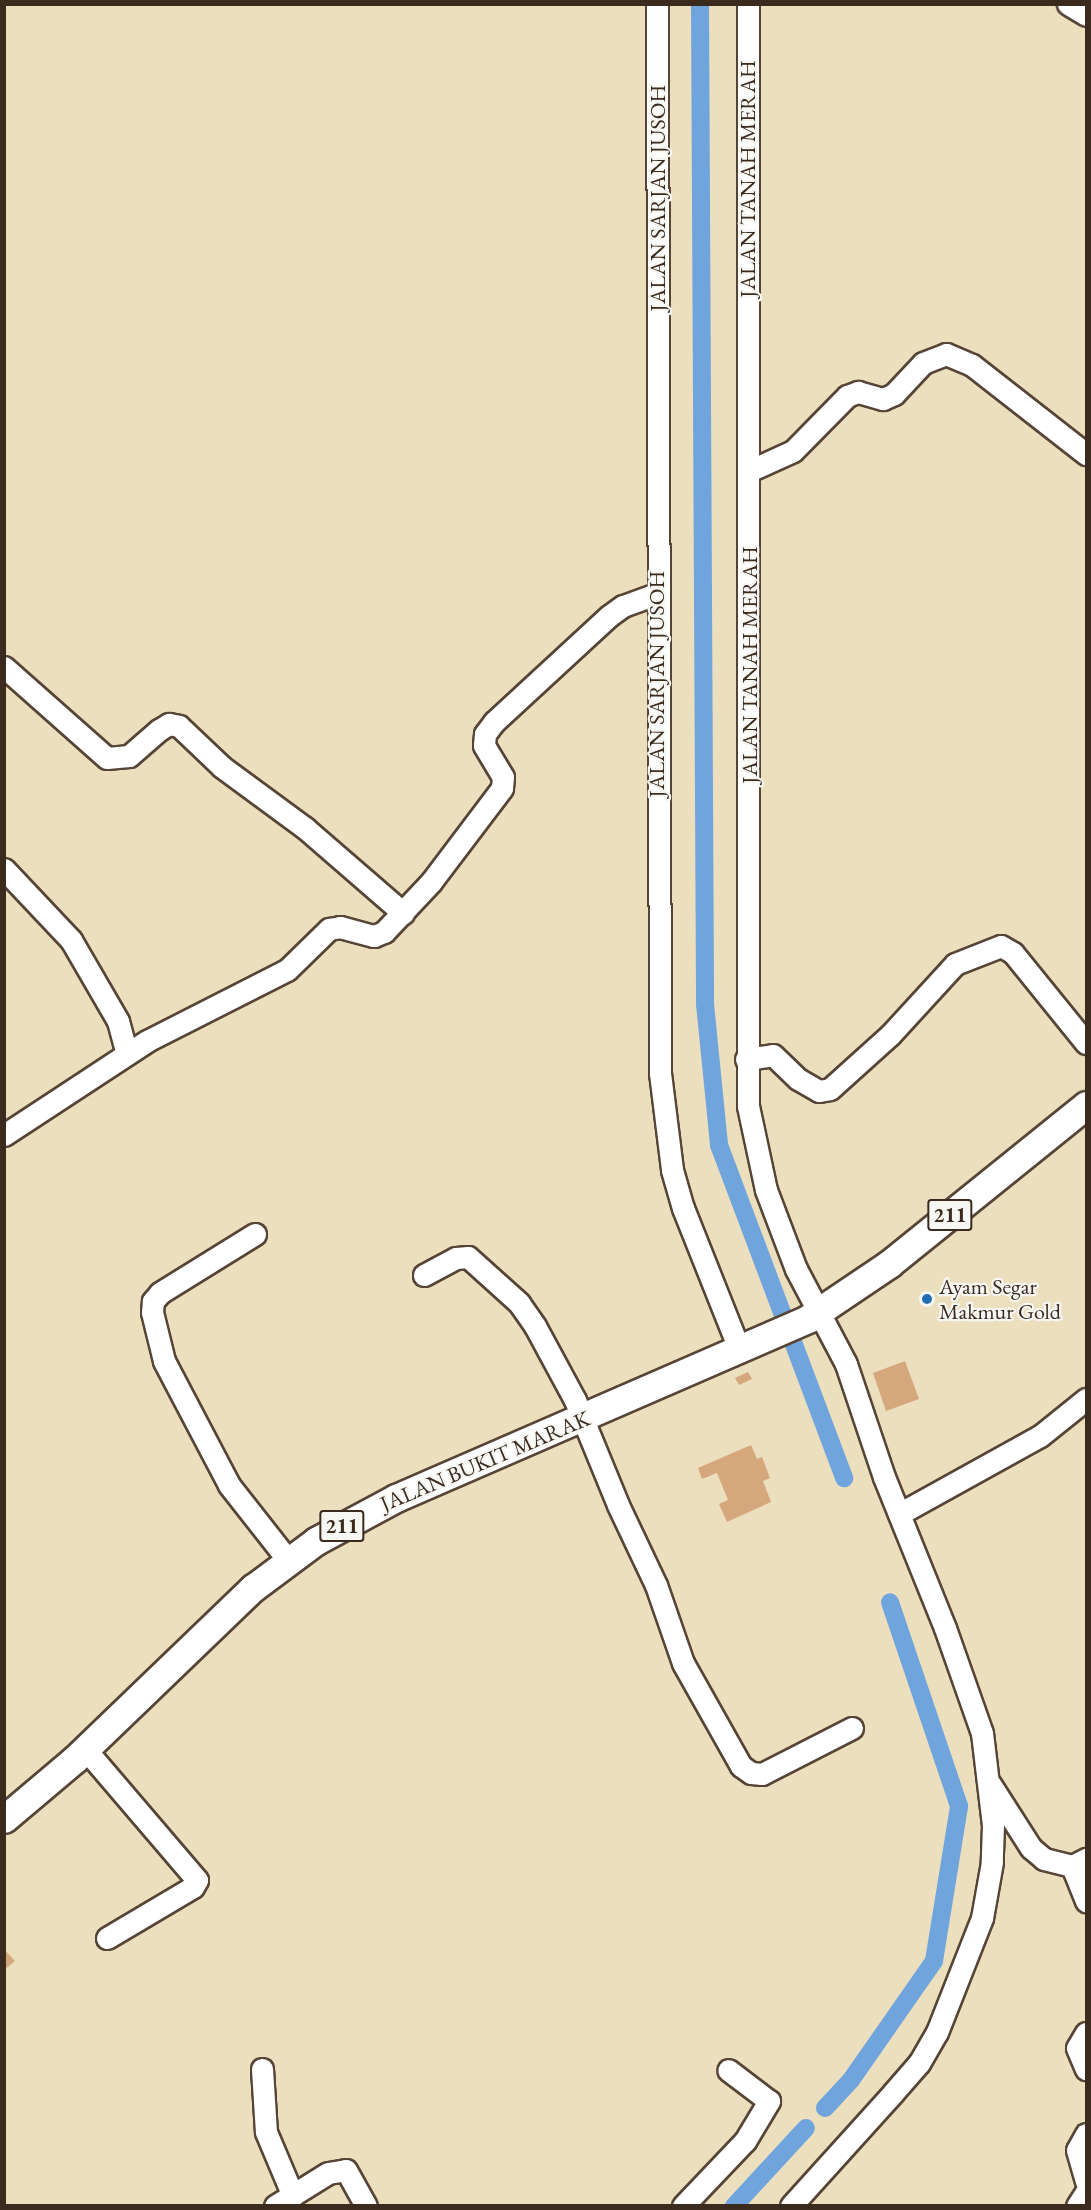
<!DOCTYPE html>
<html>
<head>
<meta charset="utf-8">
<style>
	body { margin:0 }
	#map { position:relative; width:1091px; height:2210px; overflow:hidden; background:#ecdfbe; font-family:"EB Garamond",serif }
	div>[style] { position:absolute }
	.canal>* { height:18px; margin:-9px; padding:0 9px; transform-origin:9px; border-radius:9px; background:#70a4dc }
	.building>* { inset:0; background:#d4a77d }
	.roads { filter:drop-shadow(2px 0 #564536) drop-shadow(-2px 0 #564536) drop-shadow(0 2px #564536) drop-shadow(0 -2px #564536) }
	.minor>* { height:21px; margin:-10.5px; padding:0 10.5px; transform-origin:10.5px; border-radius:10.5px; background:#fff }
	.major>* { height:27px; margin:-13.5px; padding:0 13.5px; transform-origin:13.5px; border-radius:13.5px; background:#fff }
	.dots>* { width:16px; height:16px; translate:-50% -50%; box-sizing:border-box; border:3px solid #f6f6f2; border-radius:50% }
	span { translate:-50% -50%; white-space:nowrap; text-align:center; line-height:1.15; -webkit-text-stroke:4.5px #f6f6f2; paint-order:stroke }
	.shield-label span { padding:2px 4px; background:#f6f6f2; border:2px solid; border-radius:4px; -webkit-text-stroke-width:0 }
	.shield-label { font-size:21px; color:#3b2a1e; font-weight:700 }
	.street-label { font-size:22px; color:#3b2a1e }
	.poi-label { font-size:22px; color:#3b2a1e }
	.left { translate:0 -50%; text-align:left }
	.frame { position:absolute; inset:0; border:6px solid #3b2a1e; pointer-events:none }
</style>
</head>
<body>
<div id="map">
	<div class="canal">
		<div style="left:700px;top:4px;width:1000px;rotate:89.71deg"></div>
		<div style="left:705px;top:1004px;width:142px;rotate:84.3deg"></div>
		<div style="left:719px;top:1145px;width:356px;rotate:69.4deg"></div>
		<div style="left:825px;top:2108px;width:38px;rotate:-47deg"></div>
		<div style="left:851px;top:2080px;width:145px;rotate:-55.1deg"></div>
		<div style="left:934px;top:1961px;width:157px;rotate:-80.8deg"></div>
		<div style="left:959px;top:1806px;width:215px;rotate:-108.7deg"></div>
		<div style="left:734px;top:2206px;width:106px;rotate:-47.3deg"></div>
	</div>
	<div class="building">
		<div style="clip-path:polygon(905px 1361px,919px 1399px,886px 1411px,873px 1373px)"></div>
		<div style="clip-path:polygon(748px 1372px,752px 1379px,739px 1385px,735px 1378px)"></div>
		<div style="clip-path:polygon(751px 1445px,757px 1459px,762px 1457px,770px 1478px,763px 1481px,771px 1502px,727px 1522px,719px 1504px,728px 1500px,717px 1473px,702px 1479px,698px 1468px)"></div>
		<div style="clip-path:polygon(4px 1949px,15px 1961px,4px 1970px)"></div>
	</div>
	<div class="roads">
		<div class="minor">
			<div style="left:657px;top:4px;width:1069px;rotate:89.84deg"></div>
			<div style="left:660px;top:1073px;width:98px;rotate:82.9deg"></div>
			<div style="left:672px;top:1170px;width:40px;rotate:74deg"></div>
			<div style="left:683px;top:1208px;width:154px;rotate:68.3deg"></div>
			<div style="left:748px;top:4px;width:1102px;rotate:90deg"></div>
			<div style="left:748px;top:1106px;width:86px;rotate:77.9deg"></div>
			<div style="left:766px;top:1190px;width:85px;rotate:69.2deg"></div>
			<div style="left:796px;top:1269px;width:107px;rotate:62.2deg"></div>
			<div style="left:846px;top:1364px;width:119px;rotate:71.4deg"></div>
			<div style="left:884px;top:1477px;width:163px;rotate:68deg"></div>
			<div style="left:945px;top:1628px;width:111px;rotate:70.6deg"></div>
			<div style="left:982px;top:1733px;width:93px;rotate:83.2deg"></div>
			<div style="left:993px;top:1825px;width:37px;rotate:92deg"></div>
			<div style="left:992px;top:1862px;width:57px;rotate:100.1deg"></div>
			<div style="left:982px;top:1918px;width:123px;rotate:111.5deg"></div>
			<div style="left:937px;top:2032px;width:36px;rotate:120deg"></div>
			<div style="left:919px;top:2063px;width:40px;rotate:131deg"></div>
			<div style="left:893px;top:2093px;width:152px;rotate:132.1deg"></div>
			<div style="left:1068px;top:4px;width:21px;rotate:31deg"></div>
			<div style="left:749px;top:471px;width:48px;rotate:-24.4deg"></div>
			<div style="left:793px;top:451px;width:77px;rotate:-45.5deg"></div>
			<div style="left:847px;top:396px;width:12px;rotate:-20deg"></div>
			<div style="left:858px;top:392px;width:26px;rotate:16deg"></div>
			<div style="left:883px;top:399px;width:12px;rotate:-24deg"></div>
			<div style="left:894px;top:394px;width:42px;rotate:-46.9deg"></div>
			<div style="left:923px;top:363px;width:25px;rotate:-21deg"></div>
			<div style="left:946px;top:354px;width:28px;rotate:23deg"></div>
			<div style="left:972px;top:365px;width:145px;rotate:38deg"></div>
			<div style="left:4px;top:667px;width:137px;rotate:41.5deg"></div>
			<div style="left:107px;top:758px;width:22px;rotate:-5deg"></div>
			<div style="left:129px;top:756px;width:40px;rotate:-41deg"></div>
			<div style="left:159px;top:730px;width:12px;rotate:-31deg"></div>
			<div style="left:169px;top:724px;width:10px;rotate:11deg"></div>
			<div style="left:179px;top:726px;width:59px;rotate:43.6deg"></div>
			<div style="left:222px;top:767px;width:103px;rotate:36.3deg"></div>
			<div style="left:305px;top:828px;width:130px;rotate:40.9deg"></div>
			<div style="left:4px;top:869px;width:98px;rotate:46.7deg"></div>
			<div style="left:71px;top:940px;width:94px;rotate:59.9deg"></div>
			<div style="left:118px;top:1021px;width:34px;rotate:75deg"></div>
			<div style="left:746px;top:1059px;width:27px;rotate:-8deg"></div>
			<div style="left:773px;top:1055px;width:35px;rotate:44deg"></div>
			<div style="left:798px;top:1079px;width:24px;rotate:30deg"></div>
			<div style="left:819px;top:1091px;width:11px;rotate:-10deg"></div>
			<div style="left:830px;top:1089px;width:81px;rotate:-42deg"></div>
			<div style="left:890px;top:1035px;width:96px;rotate:-47.5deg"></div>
			<div style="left:955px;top:964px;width:49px;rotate:-21.4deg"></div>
			<div style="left:1001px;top:946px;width:14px;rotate:30deg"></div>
			<div style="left:1013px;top:953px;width:116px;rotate:51deg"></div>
			<div style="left:4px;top:1135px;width:171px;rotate:-33.3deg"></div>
			<div style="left:147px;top:1041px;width:157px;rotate:-26.9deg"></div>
			<div style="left:287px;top:970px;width:59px;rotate:-44.3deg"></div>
			<div style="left:329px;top:929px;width:11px;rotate:-10deg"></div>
			<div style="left:340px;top:927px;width:35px;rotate:15deg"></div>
			<div style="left:374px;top:936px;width:11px;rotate:-22deg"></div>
			<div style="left:384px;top:932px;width:69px;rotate:-46.8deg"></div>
			<div style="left:431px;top:882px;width:118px;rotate:-52.9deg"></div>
			<div style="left:502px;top:788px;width:11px;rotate:-85deg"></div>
			<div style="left:503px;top:777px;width:37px;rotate:-121deg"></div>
			<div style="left:484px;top:745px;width:11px;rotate:-85deg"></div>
			<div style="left:485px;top:734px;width:15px;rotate:-53deg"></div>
			<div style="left:494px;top:722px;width:156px;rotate:-42.7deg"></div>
			<div style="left:609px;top:616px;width:17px;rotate:-36deg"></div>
			<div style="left:623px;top:606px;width:35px;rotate:-20deg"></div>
			<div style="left:255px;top:1234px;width:112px;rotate:148.2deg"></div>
			<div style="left:160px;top:1293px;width:11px;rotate:131deg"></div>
			<div style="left:153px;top:1301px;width:11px;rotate:95deg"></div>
			<div style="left:152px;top:1312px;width:50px;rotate:76.2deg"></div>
			<div style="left:164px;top:1361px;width:140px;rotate:62.3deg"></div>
			<div style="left:229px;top:1485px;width:95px;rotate:51.8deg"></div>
			<div style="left:424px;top:1275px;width:36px;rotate:-28deg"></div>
			<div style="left:456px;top:1258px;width:12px;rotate:-5deg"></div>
			<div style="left:468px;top:1257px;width:69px;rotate:42deg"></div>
			<div style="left:519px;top:1303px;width:28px;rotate:55deg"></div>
			<div style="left:535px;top:1326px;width:84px;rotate:61.6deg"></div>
			<div style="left:575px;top:1400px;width:113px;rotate:67.7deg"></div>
			<div style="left:618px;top:1505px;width:89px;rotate:64.6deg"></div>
			<div style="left:656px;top:1585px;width:83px;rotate:70.9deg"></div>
			<div style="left:683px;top:1663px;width:118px;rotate:60.6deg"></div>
			<div style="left:741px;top:1766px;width:12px;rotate:35deg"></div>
			<div style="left:751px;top:1773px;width:11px;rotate:5deg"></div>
			<div style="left:762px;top:1774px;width:101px;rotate:-27.1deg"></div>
			<div style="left:899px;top:1514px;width:161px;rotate:-29deg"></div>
			<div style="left:1040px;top:1436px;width:59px;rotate:-38.8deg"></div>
			<div style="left:86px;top:1750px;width:171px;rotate:49.5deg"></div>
			<div style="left:197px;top:1880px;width:8px;rotate:120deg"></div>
			<div style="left:193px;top:1887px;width:100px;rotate:149.3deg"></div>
			<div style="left:990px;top:1784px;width:76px;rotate:57.4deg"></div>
			<div style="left:1031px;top:1848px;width:17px;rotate:40deg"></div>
			<div style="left:1044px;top:1859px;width:29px;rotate:14deg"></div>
			<div style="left:1072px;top:1866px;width:16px;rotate:-27deg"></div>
			<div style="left:1072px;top:1866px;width:38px;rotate:68deg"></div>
			<div style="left:1086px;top:2033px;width:17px;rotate:121deg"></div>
			<div style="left:1077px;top:2048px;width:23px;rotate:67deg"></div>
			<div style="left:262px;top:2069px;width:63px;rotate:86.4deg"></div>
			<div style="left:266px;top:2132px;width:69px;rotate:67.1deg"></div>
			<div style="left:1086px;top:2134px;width:18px;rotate:119deg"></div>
			<div style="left:1077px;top:2150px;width:33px;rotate:74deg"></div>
			<div style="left:275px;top:2206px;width:62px;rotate:-31.9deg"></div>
			<div style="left:328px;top:2173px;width:18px;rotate:-9deg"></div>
			<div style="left:346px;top:2170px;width:41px;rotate:60.9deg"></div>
			<div style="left:683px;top:2206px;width:90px;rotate:-46.4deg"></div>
			<div style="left:745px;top:2141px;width:47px;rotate:-59deg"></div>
			<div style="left:769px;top:2101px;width:51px;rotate:-142.9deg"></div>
			<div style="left:1077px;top:2206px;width:17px;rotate:-57deg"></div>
		</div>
		<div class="major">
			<div style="left:4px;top:1819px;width:93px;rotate:-40.2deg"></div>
			<div style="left:75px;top:1759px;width:247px;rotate:-43.9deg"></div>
			<div style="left:253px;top:1588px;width:79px;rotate:-36.7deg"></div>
			<div style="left:316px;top:1541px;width:91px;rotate:-28.3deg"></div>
			<div style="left:396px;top:1498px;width:451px;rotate:-23.5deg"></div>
			<div style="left:809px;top:1318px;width:97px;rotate:-34deg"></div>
			<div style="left:889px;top:1264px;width:253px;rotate:-38.9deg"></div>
		</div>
	</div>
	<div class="dots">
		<div style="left:927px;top:1299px;background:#1f6fb2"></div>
	</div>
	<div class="shield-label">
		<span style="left:950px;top:1215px">211</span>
		<span style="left:342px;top:1526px">211</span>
	</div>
	<div class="street-label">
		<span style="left:748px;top:179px;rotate:-90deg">JALAN TANAH MERAH</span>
		<span style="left:658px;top:198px;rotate:-90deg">JALAN SARJAN JUSOH</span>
		<span style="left:750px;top:665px;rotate:-90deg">JALAN TANAH MERAH</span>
		<span style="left:657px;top:684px;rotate:-90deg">JALAN SARJAN JUSOH</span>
		<span style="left:485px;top:1461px;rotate:-23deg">JALAN BUKIT MARAK</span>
	</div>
	<div class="poi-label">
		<span class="left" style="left:939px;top:1299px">Ayam Segar<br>Makmur Gold</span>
	</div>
	<div class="frame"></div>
</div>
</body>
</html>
